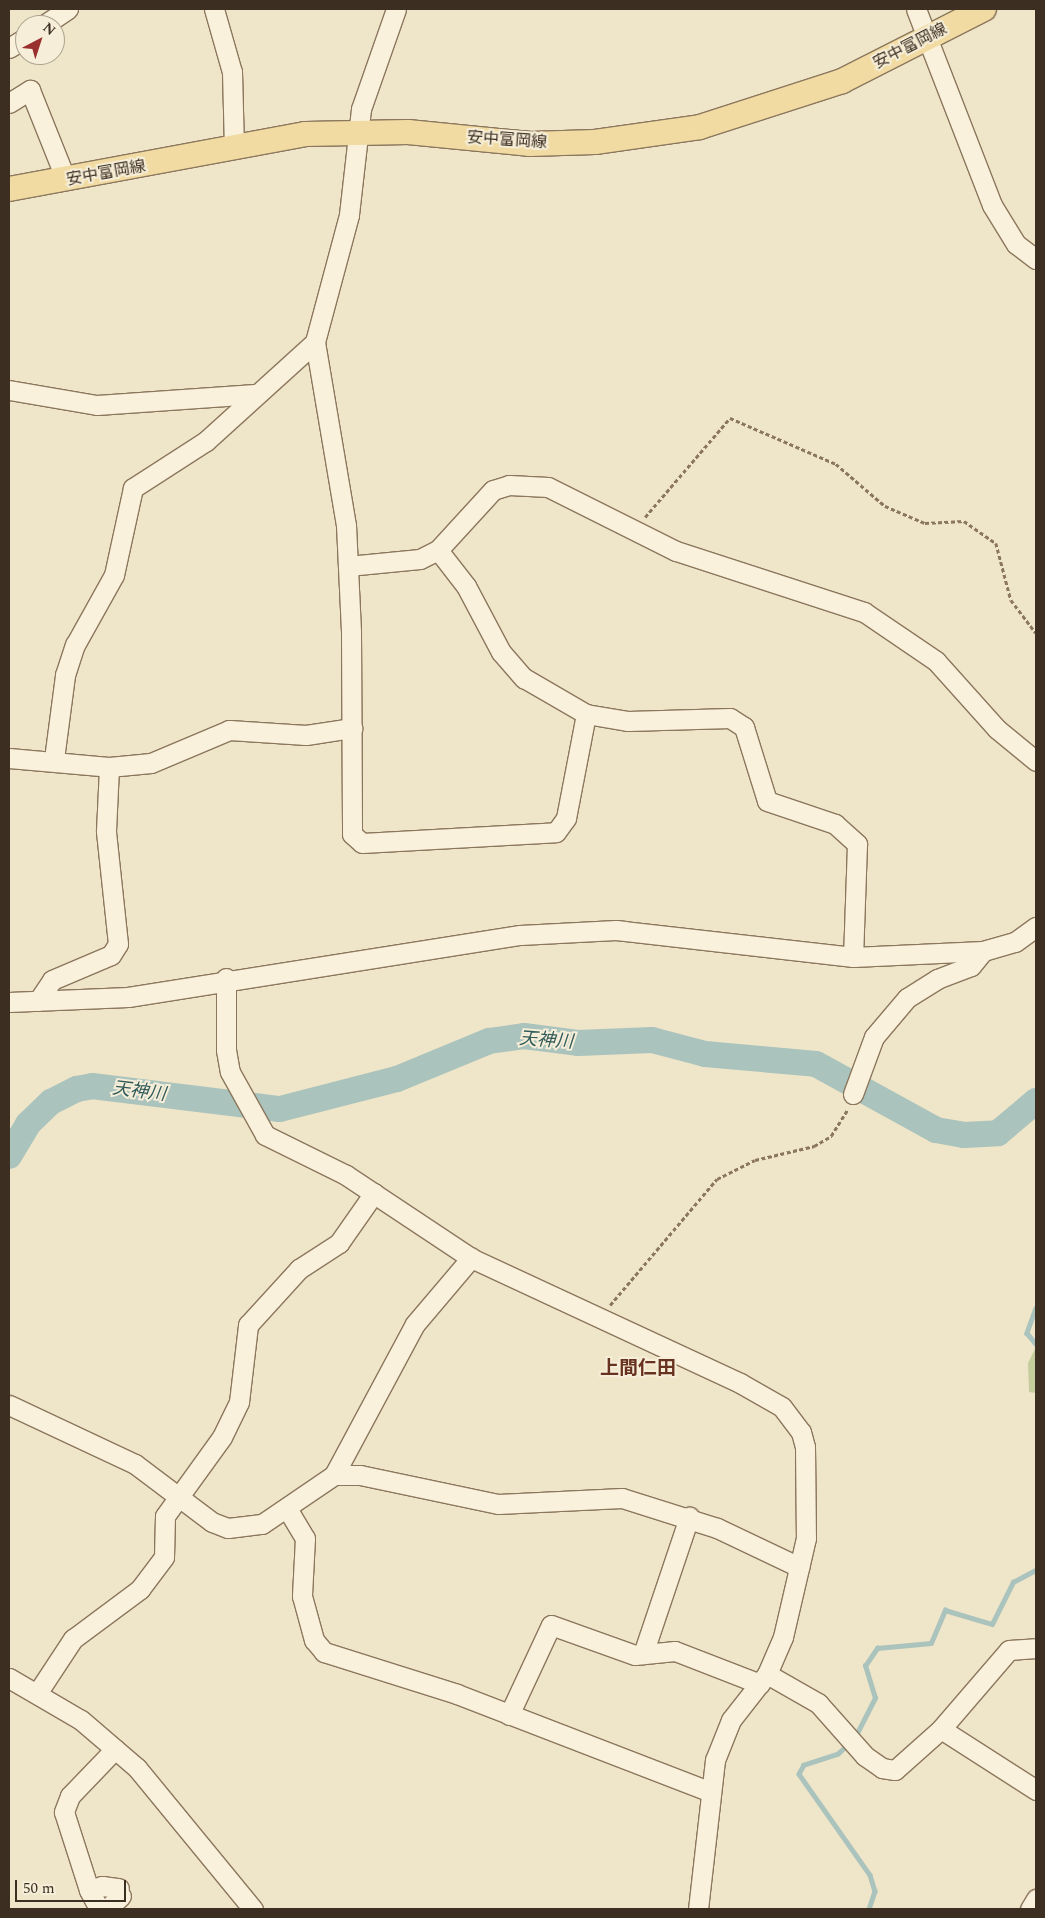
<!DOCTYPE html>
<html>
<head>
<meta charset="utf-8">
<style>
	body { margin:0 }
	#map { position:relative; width:1045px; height:1918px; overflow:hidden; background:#efe5c9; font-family:Spectral,"Noto Sans JP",serif }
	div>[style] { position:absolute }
	.green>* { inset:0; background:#c6cd9c }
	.stream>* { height:4.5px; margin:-2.25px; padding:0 2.25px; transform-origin:2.25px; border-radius:2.25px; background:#aac3bc }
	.river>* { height:26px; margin:-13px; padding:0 13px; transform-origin:13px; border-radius:13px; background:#aac3bc }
	.path>* { height:2.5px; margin-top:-1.25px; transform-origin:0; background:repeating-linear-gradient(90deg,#8b775d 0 4px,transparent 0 6.5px) }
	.roads { filter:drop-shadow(1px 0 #8b775d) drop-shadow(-1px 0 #8b775d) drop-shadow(0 1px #8b775d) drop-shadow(0 -1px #8b775d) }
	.minor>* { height:19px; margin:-9.5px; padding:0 9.5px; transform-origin:9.5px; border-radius:9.5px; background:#f9f1dc }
	.major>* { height:24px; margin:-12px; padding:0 12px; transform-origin:12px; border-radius:12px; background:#f1dba2 }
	span { translate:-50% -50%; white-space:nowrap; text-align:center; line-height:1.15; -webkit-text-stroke:4px #f6eed9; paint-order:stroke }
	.street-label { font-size:16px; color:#3c2f21 }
	.water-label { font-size:18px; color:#305b5a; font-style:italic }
	.quarter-label { font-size:19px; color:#683220; font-weight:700 }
	.frame { position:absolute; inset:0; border:10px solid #3c2f21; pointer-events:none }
	.north { position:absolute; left:15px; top:15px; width:50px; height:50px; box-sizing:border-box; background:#f6eed9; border:1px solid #aca28f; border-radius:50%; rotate:40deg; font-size:14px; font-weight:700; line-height:20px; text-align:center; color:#3c2f21 }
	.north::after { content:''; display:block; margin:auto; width:18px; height:22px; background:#9a302d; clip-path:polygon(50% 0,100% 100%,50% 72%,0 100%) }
	.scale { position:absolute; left:15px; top:1880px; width:111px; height:22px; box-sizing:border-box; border:2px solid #3c2f21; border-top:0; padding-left:6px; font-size:15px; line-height:18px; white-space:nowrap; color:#3c2f21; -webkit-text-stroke:4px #f6eed9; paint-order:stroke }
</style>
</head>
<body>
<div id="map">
	<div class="green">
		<div style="clip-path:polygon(1036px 1347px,1036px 1393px,1029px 1392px,1028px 1363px)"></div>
	</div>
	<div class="stream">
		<div style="left:1036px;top:1308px;width:27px;rotate:110deg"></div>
		<div style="left:1027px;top:1333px;width:14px;rotate:51deg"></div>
		<div style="left:855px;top:1737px;width:44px;rotate:-62.9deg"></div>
		<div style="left:875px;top:1698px;width:34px;rotate:-107deg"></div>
		<div style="left:865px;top:1666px;width:22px;rotate:-56deg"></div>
		<div style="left:877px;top:1648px;width:54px;rotate:-5.3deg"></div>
		<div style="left:931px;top:1643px;width:36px;rotate:-67deg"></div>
		<div style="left:945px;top:1610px;width:49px;rotate:16.6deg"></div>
		<div style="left:992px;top:1624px;width:47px;rotate:-63.4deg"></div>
		<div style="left:1013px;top:1582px;width:26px;rotate:-28deg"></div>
		<div style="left:848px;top:1745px;width:13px;rotate:138deg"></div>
		<div style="left:838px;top:1754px;width:36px;rotate:162deg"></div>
		<div style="left:804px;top:1765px;width:10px;rotate:119deg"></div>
		<div style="left:799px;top:1774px;width:123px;rotate:54.9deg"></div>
		<div style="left:870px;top:1875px;width:17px;rotate:73deg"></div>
		<div style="left:875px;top:1891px;width:19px;rotate:108deg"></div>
	</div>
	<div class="river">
		<div style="left:9px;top:1156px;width:37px;rotate:-59deg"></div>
		<div style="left:28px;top:1124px;width:32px;rotate:-44deg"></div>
		<div style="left:51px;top:1102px;width:29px;rotate:-27deg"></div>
		<div style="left:77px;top:1089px;width:15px;rotate:-11deg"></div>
		<div style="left:92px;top:1086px;width:189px;rotate:7deg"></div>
		<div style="left:280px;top:1109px;width:121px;rotate:-14.4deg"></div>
		<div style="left:397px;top:1079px;width:100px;rotate:-22.4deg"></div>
		<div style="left:489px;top:1041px;width:35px;rotate:-8deg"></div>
		<div style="left:524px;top:1036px;width:54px;rotate:7.4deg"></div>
		<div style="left:578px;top:1043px;width:74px;rotate:-2.3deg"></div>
		<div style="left:652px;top:1040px;width:55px;rotate:14.8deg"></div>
		<div style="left:705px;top:1054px;width:111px;rotate:5.1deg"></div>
		<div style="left:816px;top:1064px;width:137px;rotate:28.8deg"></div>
		<div style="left:936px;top:1130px;width:28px;rotate:10deg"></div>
		<div style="left:964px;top:1135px;width:34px;rotate:-3deg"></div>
		<div style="left:998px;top:1133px;width:50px;rotate:-40.1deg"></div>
	</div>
	<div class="path">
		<div style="left:645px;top:517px;width:130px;rotate:-49.4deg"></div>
		<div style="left:730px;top:418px;width:116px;rotate:23.5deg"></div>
		<div style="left:836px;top:464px;width:65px;rotate:40.6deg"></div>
		<div style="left:885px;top:506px;width:43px;rotate:23deg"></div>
		<div style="left:925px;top:523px;width:39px;rotate:-3deg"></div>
		<div style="left:964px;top:521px;width:39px;rotate:35deg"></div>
		<div style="left:996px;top:543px;width:59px;rotate:75.3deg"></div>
		<div style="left:1011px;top:600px;width:41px;rotate:52.9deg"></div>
		<div style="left:610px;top:1305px;width:165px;rotate:-49.7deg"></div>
		<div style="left:717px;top:1179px;width:42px;rotate:-26.6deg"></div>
		<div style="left:755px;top:1160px;width:61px;rotate:-13.3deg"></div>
		<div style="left:814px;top:1146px;width:20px;rotate:-30deg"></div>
		<div style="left:831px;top:1136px;width:31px;rotate:-58deg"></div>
	</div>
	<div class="roads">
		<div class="minor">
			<div style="left:214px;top:9px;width:66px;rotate:74.1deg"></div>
			<div style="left:232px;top:72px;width:77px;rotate:88.5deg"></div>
			<div style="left:396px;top:9px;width:106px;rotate:109.3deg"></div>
			<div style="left:361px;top:109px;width:107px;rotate:96.5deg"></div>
			<div style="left:349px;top:215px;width:131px;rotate:105deg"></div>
			<div style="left:315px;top:342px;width:186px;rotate:80.4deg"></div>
			<div style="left:346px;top:525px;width:108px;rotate:87.3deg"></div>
			<div style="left:351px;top:633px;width:201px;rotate:89.7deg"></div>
			<div style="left:352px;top:834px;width:13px;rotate:42deg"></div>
			<div style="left:362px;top:843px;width:194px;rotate:-3.2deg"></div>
			<div style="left:556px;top:832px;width:17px;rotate:-54deg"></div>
			<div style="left:566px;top:818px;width:106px;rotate:-79.1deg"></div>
			<div style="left:916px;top:9px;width:210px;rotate:68.8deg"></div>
			<div style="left:992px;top:205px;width:46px;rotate:58.4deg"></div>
			<div style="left:1016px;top:244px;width:25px;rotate:37deg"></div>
			<div style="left:44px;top:25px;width:29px;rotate:-34deg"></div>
			<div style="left:9px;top:48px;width:19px;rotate:-32deg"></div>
			<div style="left:9px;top:103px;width:25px;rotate:-32deg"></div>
			<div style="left:30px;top:90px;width:97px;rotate:68.2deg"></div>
			<div style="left:9px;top:390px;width:89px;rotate:9.7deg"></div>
			<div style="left:97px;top:405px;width:158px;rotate:-4deg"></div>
			<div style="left:438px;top:550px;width:46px;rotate:52.1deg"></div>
			<div style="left:466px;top:586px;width:75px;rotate:62.1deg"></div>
			<div style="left:501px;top:652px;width:35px;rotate:49deg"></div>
			<div style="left:524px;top:678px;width:72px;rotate:30.1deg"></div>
			<div style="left:586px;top:714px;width:43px;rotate:9.5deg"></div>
			<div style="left:628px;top:721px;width:102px;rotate:-1.7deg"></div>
			<div style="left:730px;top:718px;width:17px;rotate:33deg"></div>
			<div style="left:744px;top:727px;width:77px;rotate:72.7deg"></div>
			<div style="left:767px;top:801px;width:72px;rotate:18.7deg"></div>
			<div style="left:835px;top:824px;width:30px;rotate:42deg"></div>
			<div style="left:857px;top:844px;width:113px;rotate:92deg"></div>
			<div style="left:348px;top:566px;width:72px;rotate:-5.6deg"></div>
			<div style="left:420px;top:559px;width:20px;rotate:-27deg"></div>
			<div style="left:438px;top:550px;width:81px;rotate:-47.5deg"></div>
			<div style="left:493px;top:490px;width:17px;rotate:-17deg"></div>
			<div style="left:509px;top:485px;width:39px;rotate:3deg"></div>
			<div style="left:548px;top:487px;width:143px;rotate:26.6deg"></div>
			<div style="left:676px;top:551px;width:198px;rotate:18deg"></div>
			<div style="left:864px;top:612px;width:87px;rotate:34.2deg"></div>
			<div style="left:936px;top:661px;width:91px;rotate:48.1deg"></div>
			<div style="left:997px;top:729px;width:50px;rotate:39.4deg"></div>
			<div style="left:9px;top:758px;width:100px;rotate:5.1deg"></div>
			<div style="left:109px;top:767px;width:42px;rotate:-5.4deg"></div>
			<div style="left:151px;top:763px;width:85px;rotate:-22.9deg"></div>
			<div style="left:229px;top:730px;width:77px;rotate:3.7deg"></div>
			<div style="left:306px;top:735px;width:47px;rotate:-8.7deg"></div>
			<div style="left:54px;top:759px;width:85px;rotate:-82.5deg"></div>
			<div style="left:65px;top:675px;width:32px;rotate:-72deg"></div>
			<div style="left:75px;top:645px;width:80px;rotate:-60.9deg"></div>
			<div style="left:114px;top:575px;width:89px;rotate:-77.7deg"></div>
			<div style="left:133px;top:488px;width:87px;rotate:-32.8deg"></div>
			<div style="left:206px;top:441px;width:147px;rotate:-42.2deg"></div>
			<div style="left:226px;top:978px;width:72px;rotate:90deg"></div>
			<div style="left:226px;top:1050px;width:22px;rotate:80deg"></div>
			<div style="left:230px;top:1072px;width:72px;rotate:60.9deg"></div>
			<div style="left:265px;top:1135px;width:90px;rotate:26.3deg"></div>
			<div style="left:346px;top:1175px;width:150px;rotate:33.6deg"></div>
			<div style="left:471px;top:1258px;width:297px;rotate:24.9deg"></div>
			<div style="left:740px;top:1383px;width:48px;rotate:29.7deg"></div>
			<div style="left:782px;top:1407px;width:31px;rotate:53deg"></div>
			<div style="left:801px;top:1432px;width:16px;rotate:75deg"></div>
			<div style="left:805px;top:1447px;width:91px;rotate:89.4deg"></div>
			<div style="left:806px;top:1538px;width:102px;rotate:103.1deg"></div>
			<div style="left:783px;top:1637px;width:40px;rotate:113.4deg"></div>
			<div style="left:767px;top:1674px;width:58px;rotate:128deg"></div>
			<div style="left:731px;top:1720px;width:43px;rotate:111.8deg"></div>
			<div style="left:715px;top:1760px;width:150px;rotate:96.5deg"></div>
			<div style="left:38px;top:1001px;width:25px;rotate:-56deg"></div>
			<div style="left:52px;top:980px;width:64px;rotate:-23deg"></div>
			<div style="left:111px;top:955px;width:13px;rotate:-58deg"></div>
			<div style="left:118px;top:944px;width:114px;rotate:-96.1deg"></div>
			<div style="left:106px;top:831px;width:64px;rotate:-87.3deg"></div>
			<div style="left:9px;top:1002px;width:119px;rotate:-2.4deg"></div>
			<div style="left:128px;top:997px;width:397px;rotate:-9deg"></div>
			<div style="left:520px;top:935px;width:96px;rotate:-3deg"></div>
			<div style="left:616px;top:930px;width:239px;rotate:6.5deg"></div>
			<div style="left:853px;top:957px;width:130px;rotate:-2.6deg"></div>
			<div style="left:983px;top:951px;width:33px;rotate:-16deg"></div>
			<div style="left:1015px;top:942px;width:26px;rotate:-36deg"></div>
			<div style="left:853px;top:1094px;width:61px;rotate:-69.8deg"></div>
			<div style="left:874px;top:1037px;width:51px;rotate:-49.8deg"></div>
			<div style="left:907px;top:998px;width:36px;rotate:-32deg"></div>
			<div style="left:937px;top:979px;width:36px;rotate:-21deg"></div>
			<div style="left:971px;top:966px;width:19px;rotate:-51deg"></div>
			<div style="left:9px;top:1405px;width:139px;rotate:25.1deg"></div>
			<div style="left:135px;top:1464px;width:96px;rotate:37deg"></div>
			<div style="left:212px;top:1522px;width:17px;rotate:21deg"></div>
			<div style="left:228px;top:1528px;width:34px;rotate:-7deg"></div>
			<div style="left:262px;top:1524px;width:87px;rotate:-34.2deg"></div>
			<div style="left:334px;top:1475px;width:171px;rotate:-61.8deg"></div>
			<div style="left:415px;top:1324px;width:87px;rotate:-49.7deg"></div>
			<div style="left:334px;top:1475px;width:26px"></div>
			<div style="left:360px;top:1475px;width:141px;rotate:11.9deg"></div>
			<div style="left:498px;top:1504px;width:124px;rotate:-2.8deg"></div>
			<div style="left:622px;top:1498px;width:100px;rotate:17.5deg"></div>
			<div style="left:717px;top:1528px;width:91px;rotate:25.4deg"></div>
			<div style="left:288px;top:1510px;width:33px;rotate:59deg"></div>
			<div style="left:305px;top:1538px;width:58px;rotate:93deg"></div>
			<div style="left:302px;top:1596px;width:46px;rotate:74.7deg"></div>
			<div style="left:314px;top:1640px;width:16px;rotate:50deg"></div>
			<div style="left:324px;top:1652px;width:139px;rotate:17.5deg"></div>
			<div style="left:457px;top:1694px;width:270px;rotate:21.1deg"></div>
			<div style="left:643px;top:1654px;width:145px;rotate:-71.4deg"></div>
			<div style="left:767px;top:1674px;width:59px;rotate:29.6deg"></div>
			<div style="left:818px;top:1703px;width:71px;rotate:48.4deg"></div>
			<div style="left:865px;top:1756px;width:21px;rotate:35deg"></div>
			<div style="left:882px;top:1768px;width:13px;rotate:9deg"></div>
			<div style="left:895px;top:1770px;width:62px;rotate:-41.7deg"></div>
			<div style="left:941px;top:1729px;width:104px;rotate:-49.3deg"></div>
			<div style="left:1009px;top:1650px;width:27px;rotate:-4deg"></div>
			<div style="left:9px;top:1678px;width:83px;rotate:30.3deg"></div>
			<div style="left:81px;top:1720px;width:74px;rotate:40.6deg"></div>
			<div style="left:137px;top:1768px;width:183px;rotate:50.6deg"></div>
			<div style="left:38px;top:1692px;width:64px;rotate:-56.6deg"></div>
			<div style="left:73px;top:1639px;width:84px;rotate:-36.7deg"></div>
			<div style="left:140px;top:1589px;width:40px;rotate:-53deg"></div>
			<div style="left:164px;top:1557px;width:41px;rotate:-88.6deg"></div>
			<div style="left:165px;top:1516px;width:97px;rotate:-54.2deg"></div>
			<div style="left:222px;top:1437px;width:39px;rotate:-64deg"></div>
			<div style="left:239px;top:1402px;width:78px;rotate:-83.3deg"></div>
			<div style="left:248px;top:1325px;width:76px;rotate:-47.7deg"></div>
			<div style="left:299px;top:1269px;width:48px;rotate:-33deg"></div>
			<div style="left:339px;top:1243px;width:61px;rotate:-55deg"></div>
			<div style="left:509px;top:1715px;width:99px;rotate:-65deg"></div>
			<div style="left:551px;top:1625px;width:89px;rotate:19.7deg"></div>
			<div style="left:635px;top:1655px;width:40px;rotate:-5.7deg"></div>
			<div style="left:675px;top:1651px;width:91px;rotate:21.2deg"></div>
			<div style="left:941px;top:1729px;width:113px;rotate:32.7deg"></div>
			<div style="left:115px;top:1749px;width:65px;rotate:133.8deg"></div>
			<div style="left:70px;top:1796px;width:17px;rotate:111deg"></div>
			<div style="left:64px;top:1812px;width:82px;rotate:72.2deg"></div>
			<div style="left:89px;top:1890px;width:14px;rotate:-17deg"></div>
			<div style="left:102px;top:1886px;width:17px;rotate:7deg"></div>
			<div style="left:89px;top:1890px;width:21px;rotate:62deg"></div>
			<div style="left:107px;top:1909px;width:19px;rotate:-43deg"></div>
			<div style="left:1030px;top:1909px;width:12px;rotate:-59deg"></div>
		</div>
		<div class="major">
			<div style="left:9px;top:189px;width:301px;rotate:-10.5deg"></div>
			<div style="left:305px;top:134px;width:103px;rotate:-1.1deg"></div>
			<div style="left:408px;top:132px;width:123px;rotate:5.6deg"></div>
			<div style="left:530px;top:144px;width:65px;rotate:-1.8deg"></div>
			<div style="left:595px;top:142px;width:106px;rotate:-8.1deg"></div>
			<div style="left:700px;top:127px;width:149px;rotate:-17.9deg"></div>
			<div style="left:842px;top:81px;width:159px;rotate:-26.9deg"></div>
		</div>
	</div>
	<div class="street-label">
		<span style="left:910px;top:46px;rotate:-27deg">安中富岡線</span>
		<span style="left:507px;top:140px;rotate:4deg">安中富岡線</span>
		<span style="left:106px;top:173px;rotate:-10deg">安中富岡線</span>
	</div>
	<div class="water-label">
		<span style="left:546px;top:1041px;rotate:4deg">天神川</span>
		<span style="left:139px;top:1092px;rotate:7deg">天神川</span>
	</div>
	<div class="quarter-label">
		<span style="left:638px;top:1369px">上間仁田</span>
	</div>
	<div class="frame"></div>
	<div class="north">N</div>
	<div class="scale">50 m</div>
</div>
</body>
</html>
